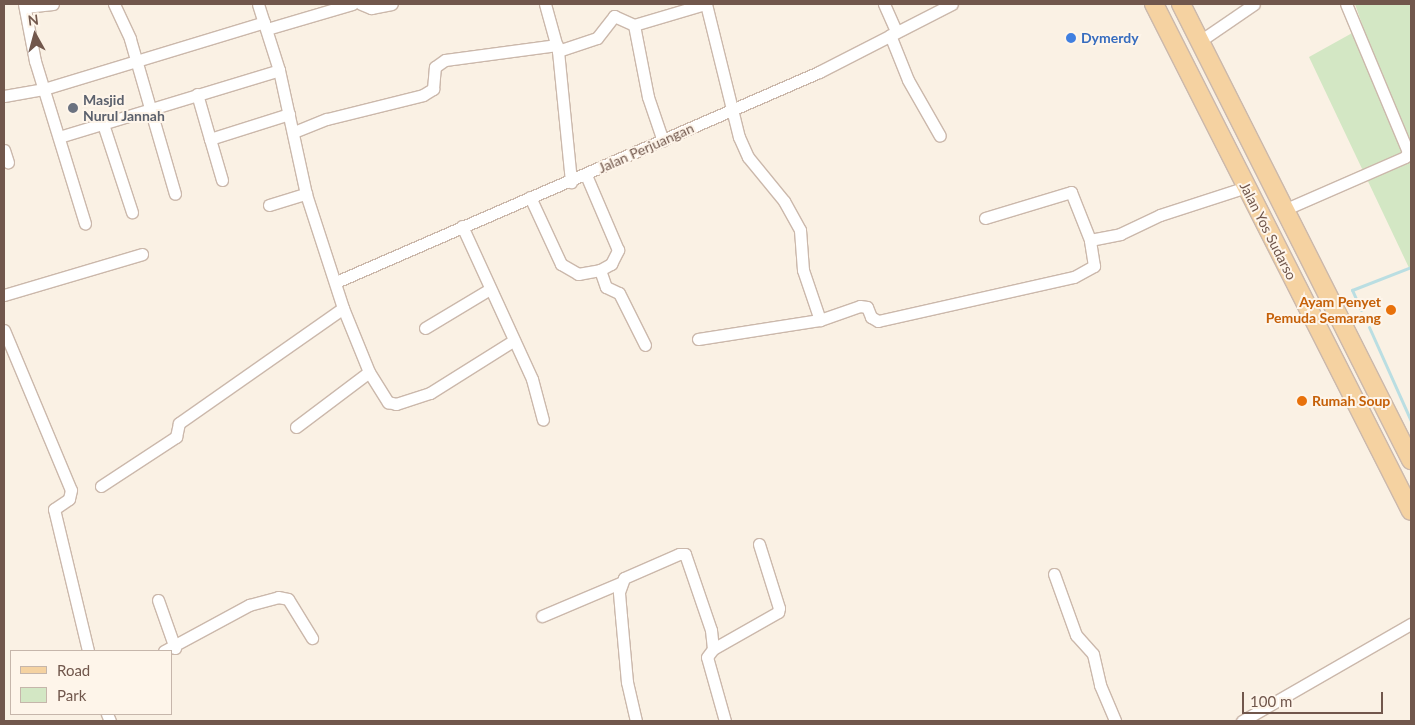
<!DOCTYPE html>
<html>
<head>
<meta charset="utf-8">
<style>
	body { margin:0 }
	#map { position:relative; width:1415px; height:725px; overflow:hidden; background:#faf1e4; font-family:Lato,sans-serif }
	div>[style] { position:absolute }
	.green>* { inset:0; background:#d3e7c4 }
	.stream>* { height:3px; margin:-1.5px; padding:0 1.5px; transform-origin:1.5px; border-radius:1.5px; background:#badee2 }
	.roads { filter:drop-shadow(1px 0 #cbb8ab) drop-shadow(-1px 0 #cbb8ab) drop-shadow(0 1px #cbb8ab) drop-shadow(0 -1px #cbb8ab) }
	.street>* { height:11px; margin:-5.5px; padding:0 5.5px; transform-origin:5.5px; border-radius:5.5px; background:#fff }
	.primary>* { height:18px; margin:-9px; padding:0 9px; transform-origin:9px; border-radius:9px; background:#f5d2a1 }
	.dots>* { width:14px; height:14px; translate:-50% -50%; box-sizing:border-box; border:2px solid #fef5ea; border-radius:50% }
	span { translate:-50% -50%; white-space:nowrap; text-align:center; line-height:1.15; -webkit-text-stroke:4px #fef5ea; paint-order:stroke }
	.shop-label { font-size:14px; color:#366cbe; font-weight:700 }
	.left { translate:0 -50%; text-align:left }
	.worship-label { font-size:14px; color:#5b616d; font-weight:700 }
	.street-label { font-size:14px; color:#71574c }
	.food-label { font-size:14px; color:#c56008; font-weight:700 }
	.right { translate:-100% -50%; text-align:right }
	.frame { position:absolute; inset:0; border:5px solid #71574c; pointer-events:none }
	.legend { position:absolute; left:10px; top:650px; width:162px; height:65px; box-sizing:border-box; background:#fef5ea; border:1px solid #c6b6ab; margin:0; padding:6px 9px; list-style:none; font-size:15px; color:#71574c }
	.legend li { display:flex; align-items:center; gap:10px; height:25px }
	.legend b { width:25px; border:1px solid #c6b6ab }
	.north { position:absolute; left:10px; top:10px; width:50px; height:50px; -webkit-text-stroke:4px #fef5ea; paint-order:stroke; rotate:353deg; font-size:14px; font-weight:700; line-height:20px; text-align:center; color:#71574c }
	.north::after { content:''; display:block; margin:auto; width:18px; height:22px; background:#71574c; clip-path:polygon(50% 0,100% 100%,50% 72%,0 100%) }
	.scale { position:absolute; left:1242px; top:692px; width:141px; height:22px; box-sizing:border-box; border:2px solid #71574c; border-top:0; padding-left:6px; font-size:15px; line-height:18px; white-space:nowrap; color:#71574c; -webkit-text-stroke:4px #fef5ea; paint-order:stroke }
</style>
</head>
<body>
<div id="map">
	<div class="green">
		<div style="clip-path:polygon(1355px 4px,1411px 4px,1411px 272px,1309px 57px,1363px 27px)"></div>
	</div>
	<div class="stream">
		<div style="left:1361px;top:310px;width:22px;rotate:-114deg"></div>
		<div style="left:1352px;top:290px;width:63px;rotate:-21.3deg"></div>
		<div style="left:1369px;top:327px;width:103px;rotate:65.9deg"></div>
	</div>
	<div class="roads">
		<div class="street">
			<div style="left:24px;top:4px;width:58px;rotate:79.1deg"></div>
			<div style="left:35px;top:61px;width:170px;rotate:72.9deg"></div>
			<div style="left:114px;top:4px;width:38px;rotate:65deg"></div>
			<div style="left:130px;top:39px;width:161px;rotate:73.8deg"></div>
			<div style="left:361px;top:4px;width:11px;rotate:22deg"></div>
			<div style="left:371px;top:8px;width:21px;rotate:-11deg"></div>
			<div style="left:545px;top:4px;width:49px;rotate:74.5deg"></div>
			<div style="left:558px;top:51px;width:132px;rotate:84.3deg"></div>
			<div style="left:706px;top:4px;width:137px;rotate:76.1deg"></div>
			<div style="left:739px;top:137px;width:22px;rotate:66deg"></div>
			<div style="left:748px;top:157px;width:57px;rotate:50.7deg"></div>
			<div style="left:784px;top:201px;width:33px;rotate:61deg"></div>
			<div style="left:800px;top:230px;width:40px;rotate:85.7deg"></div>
			<div style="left:803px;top:270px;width:53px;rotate:71.2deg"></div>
			<div style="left:884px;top:4px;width:30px;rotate:66deg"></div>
			<div style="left:25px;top:7px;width:28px;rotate:-6deg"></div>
			<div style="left:634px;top:25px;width:73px;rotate:79deg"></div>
			<div style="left:648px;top:97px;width:46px;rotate:71.2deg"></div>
			<div style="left:267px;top:29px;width:89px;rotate:-16.4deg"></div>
			<div style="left:890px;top:35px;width:48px;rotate:68.2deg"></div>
			<div style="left:908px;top:80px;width:64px;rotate:60.3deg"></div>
			<div style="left:1200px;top:41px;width:65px;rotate:-34.4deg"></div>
			<div style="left:558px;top:51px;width:41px;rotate:-18.4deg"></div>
			<div style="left:597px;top:38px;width:28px;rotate:-52deg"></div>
			<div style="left:614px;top:16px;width:22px;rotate:24deg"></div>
			<div style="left:634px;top:25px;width:74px;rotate:-16.5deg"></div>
			<div style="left:197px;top:94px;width:47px;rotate:73.9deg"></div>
			<div style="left:4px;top:96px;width:41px;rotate:-9.9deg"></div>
			<div style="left:44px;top:89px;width:230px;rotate:-16.9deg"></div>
			<div style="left:103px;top:124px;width:93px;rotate:71.8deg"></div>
			<div style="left:294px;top:132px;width:35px;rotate:-22deg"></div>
			<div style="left:327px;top:119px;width:99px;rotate:-14deg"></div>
			<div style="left:423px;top:95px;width:12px;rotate:-31deg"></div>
			<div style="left:433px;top:89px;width:22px;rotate:-85deg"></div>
			<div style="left:435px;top:67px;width:12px;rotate:-35deg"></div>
			<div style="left:445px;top:60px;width:113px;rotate:-7.6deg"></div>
			<div style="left:59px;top:137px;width:230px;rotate:-16.9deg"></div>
			<div style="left:4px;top:150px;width:13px;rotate:72deg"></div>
			<div style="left:222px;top:180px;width:43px;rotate:-106.3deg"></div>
			<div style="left:210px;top:139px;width:83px;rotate:-17.6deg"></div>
			<div style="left:530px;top:197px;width:74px;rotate:65.2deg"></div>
			<div style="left:561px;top:264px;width:20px;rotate:30deg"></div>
			<div style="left:578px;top:274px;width:22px;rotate:-10deg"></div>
			<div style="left:600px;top:270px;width:13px;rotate:-29deg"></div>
			<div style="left:611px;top:264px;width:16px;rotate:-63deg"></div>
			<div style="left:618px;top:250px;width:82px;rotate:-113.1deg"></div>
			<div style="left:269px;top:205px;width:39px;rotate:-17deg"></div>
			<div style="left:1286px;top:209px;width:130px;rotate:-23.6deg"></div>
			<div style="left:1405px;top:157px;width:6px;rotate:-59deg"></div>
			<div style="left:1408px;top:152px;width:160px;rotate:-112.7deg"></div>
			<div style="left:985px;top:218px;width:90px;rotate:-16.8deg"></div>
			<div style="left:1071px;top:192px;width:52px;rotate:68.4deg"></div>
			<div style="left:462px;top:226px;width:168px;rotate:65.4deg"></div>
			<div style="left:532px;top:379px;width:42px;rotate:75deg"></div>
			<div style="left:600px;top:270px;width:18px;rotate:71deg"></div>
			<div style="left:606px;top:287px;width:14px;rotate:25deg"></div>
			<div style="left:619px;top:293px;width:58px;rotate:63.4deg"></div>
			<div style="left:336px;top:282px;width:527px;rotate:-23.5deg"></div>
			<div style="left:819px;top:72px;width:149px;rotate:-27.1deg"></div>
			<div style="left:4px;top:295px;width:144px;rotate:-16.5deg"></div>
			<div style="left:343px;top:308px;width:69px;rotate:67.9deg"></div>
			<div style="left:369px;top:372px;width:36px;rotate:58deg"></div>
			<div style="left:388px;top:402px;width:8px;rotate:14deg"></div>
			<div style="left:396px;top:404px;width:36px;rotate:-18deg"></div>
			<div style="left:430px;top:393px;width:98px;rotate:-32.1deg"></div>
			<div style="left:425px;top:328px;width:76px;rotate:-31deg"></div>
			<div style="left:4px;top:330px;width:173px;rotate:67.3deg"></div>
			<div style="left:71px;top:490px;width:9px;rotate:103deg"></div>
			<div style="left:69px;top:499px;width:18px;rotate:146deg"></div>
			<div style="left:54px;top:509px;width:146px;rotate:76.5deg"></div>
			<div style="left:698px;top:339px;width:123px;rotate:-8.9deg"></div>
			<div style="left:820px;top:320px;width:42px;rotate:-19.3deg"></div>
			<div style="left:860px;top:306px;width:7px;rotate:8deg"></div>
			<div style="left:867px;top:307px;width:11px;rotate:68deg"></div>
			<div style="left:871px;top:317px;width:8px;rotate:30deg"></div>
			<div style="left:878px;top:321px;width:201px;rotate:-12.7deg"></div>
			<div style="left:1074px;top:277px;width:23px;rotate:-29deg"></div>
			<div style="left:1094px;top:266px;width:26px;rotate:-99deg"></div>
			<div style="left:1090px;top:240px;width:31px;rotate:-11deg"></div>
			<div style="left:1120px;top:234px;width:44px;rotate:-25.4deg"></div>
			<div style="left:1160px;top:215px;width:90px;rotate:-18deg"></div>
			<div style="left:296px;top:427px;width:91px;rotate:-37deg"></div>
			<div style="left:101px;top:486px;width:90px;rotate:-33.2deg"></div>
			<div style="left:176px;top:437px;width:14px;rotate:-78deg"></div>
			<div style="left:179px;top:423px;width:200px;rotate:-35deg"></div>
			<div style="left:343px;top:308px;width:120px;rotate:-108deg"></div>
			<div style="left:306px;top:194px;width:127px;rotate:-102.3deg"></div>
			<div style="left:279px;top:70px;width:69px;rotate:-107.7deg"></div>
			<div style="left:1054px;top:574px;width:65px;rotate:70.2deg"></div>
			<div style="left:1076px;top:635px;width:25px;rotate:48deg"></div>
			<div style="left:1093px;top:654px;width:32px;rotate:77deg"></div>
			<div style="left:1100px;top:685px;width:39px;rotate:67deg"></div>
			<div style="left:158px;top:600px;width:51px;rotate:70.5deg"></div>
			<div style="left:542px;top:616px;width:85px;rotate:-22.9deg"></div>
			<div style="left:164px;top:651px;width:97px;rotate:-28.4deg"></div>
			<div style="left:249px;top:605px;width:30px;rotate:-15deg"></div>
			<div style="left:278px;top:597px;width:10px;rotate:11deg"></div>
			<div style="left:288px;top:599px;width:46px;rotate:58.4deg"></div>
			<div style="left:107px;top:714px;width:8px;rotate:67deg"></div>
			<div style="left:636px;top:721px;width:40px;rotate:-103deg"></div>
			<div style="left:627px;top:682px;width:66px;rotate:-95.2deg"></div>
			<div style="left:621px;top:616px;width:24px;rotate:-95deg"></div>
			<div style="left:619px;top:592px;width:15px;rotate:-70deg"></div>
			<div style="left:624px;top:578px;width:60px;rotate:-23.6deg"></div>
			<div style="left:679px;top:554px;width:6px"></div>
			<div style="left:685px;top:554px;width:80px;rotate:71.1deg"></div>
			<div style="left:711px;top:630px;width:19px;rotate:84deg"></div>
			<div style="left:725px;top:721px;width:66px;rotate:-105.7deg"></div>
			<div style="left:707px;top:657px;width:10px;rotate:-53deg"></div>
			<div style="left:713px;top:649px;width:75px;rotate:-29.6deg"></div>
			<div style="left:778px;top:612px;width:4px;rotate:-76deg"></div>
			<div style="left:779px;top:608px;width:67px;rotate:-107.4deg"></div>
			<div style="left:1242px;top:721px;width:195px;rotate:-29.9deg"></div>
		</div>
		<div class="primary">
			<div style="left:1154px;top:4px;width:568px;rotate:63.12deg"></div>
			<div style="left:1181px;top:4px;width:511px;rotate:63.23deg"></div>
		</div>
	</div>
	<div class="dots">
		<div style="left:1071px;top:38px;background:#3f7fe0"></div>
		<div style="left:73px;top:108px;background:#6b7280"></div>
		<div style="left:1391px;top:310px;background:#e8710a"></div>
		<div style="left:1302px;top:401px;background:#e8710a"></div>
	</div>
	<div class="shop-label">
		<span class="left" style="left:1081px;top:38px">Dymerdy</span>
	</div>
	<div class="worship-label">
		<span class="left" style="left:83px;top:108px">Masjid<br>Nurul Jannah</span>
	</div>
	<div class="street-label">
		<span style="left:646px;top:148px;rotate:-24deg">Jalan Perjuangan</span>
		<span style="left:1268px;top:231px;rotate:63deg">Jalan Yos Sudarso</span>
	</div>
	<div class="food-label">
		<span class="right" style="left:1381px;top:310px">Ayam Penyet<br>Pemuda Semarang</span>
		<span class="left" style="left:1312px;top:401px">Rumah Soup</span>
	</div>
	<div class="frame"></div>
	<ul class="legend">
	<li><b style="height:6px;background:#f5d2a1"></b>Road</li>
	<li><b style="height:14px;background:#d3e7c4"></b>Park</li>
	</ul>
	<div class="north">N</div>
	<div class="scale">100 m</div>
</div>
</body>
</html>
